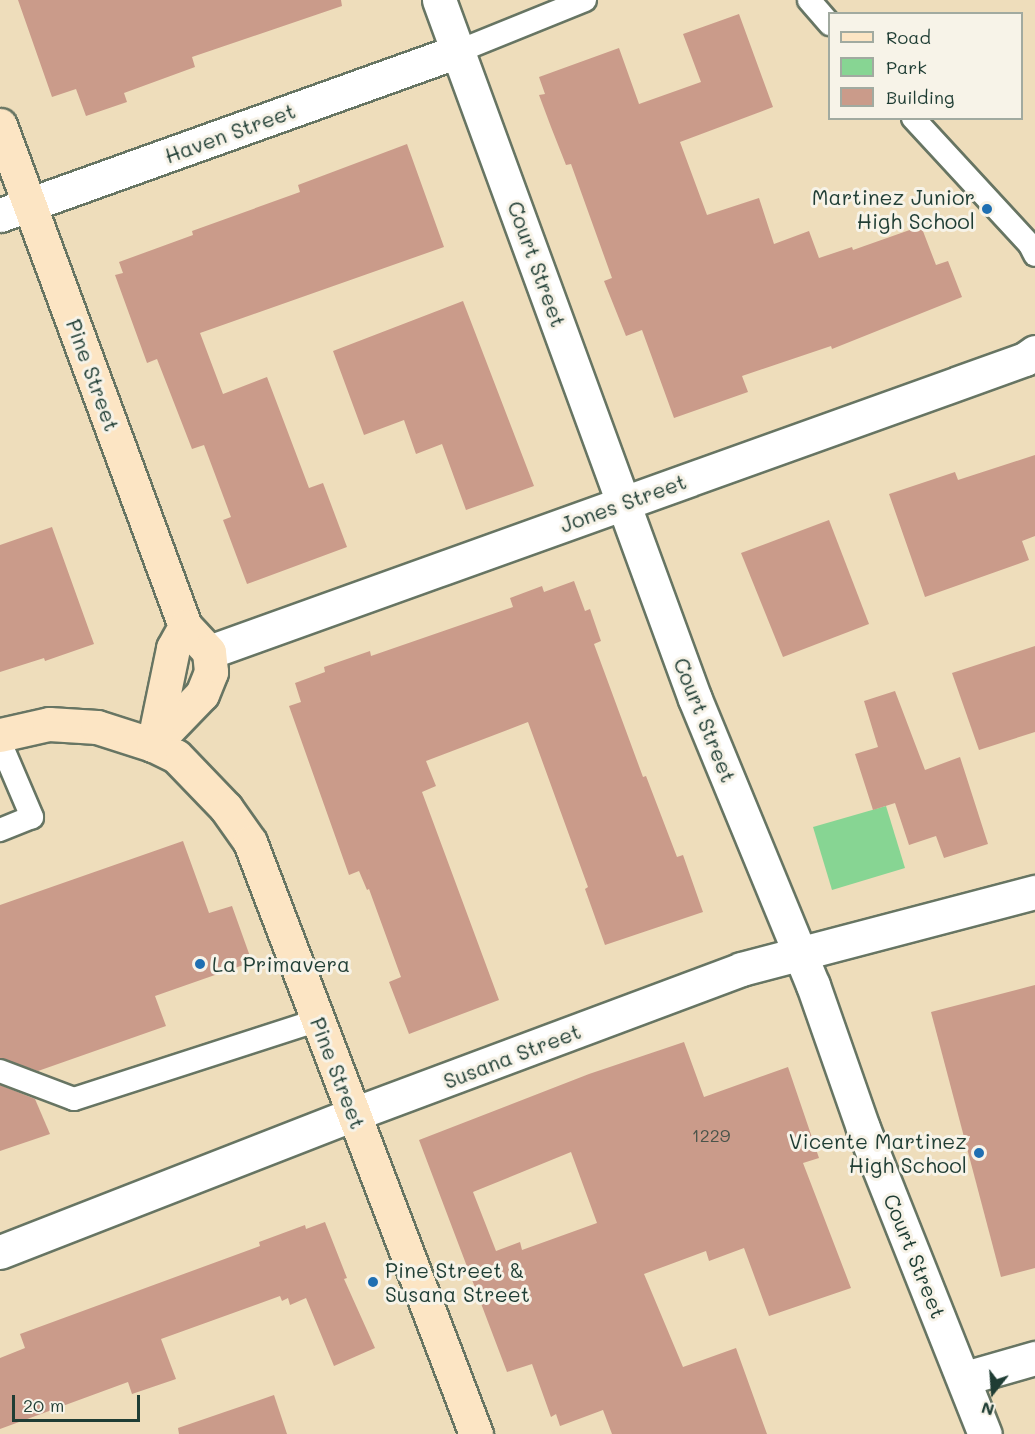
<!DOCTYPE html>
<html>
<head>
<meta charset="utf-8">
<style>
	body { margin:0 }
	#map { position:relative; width:1035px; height:1434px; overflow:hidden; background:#edb; font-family:Mali,sans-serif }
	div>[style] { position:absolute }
	.green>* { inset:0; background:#87d593 }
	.building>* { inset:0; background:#ca9b8a }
	.roads { filter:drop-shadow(2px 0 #677563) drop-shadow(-2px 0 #677563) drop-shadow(0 2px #677563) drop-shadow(0 -2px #677563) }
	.lane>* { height:22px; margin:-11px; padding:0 11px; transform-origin:11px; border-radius:11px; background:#fff }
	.street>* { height:33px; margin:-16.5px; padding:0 16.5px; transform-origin:16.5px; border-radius:16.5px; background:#fff }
	.secondary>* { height:33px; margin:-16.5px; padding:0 16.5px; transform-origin:16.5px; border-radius:16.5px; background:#fce5c4 }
	.dots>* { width:16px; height:16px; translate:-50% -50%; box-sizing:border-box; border:3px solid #f7f3e8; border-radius:50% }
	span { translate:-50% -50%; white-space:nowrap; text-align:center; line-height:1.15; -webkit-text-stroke:6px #f7f3e8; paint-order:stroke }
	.number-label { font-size:18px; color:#4a544a }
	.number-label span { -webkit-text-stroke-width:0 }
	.street-label { font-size:21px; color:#1f3d34 }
	.poi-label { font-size:21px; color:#1f3d34 }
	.right { translate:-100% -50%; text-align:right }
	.left { translate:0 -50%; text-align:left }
	.legend { position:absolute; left:828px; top:12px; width:195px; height:108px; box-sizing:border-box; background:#f7f3e8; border:2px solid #a1aaa0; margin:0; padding:8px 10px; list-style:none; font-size:18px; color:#1f3d34 }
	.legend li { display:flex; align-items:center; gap:12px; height:30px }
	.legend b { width:30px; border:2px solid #a1aaa0 }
	.north { position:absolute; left:963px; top:1362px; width:60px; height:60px; -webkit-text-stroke:4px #f7f3e8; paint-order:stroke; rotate:197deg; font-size:16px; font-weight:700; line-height:24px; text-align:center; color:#1f3d34 }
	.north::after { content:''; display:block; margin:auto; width:21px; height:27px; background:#1f3d34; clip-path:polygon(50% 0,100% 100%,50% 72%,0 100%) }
	.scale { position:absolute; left:12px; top:1395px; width:128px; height:27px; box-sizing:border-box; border:3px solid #1f3d34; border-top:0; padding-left:8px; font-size:18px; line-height:21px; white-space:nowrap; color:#1f3d34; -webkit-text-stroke:4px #f7f3e8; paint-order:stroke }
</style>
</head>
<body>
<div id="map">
	<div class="green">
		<div style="clip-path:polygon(886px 806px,905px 868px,832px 890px,813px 827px)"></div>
	</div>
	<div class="building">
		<div style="clip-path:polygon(18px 0,341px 0,342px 6px,192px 57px,195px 67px,124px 93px,127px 102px,86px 116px,76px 89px,52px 97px)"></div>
		<div style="clip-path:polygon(739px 14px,773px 107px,680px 142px,707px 215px,759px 198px,774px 244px,809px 231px,819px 258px,852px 247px,853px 250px,921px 226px,936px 265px,948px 261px,962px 297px,832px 349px,831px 346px,742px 376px,748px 392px,674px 418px,642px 330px,626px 336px,604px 281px,612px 278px,571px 164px,566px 165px,551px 127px,539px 95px,545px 94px,539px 77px,619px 48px,639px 104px,701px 82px,683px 34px)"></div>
		<div style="clip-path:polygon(407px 144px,444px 247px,200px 333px,223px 394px,267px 377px,309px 488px,323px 483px,347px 547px,247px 584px,223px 520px,231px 517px,204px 445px,192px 449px,157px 359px,147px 363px,115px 275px,123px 273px,119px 262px,193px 235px,192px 231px,300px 192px,298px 185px)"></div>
		<div style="clip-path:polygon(463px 301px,534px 486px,466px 510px,442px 444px,416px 454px,404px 420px,364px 435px,333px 351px)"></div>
		<div style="clip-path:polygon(1035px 455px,1035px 536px,1022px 541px,1029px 560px,925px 597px,889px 494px,955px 472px,958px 480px)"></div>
		<div style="clip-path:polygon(829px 520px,869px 624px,783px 657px,741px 553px)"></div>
		<div style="clip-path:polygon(52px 527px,94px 644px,45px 661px,44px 658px,0 672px,0 545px)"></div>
		<div style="clip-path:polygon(574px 581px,585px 611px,590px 609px,601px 641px,594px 644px,643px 777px,646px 776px,677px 857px,683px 855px,703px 912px,605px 945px,585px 889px,588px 887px,528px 722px,426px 761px,436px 786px,422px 792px,499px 1000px,409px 1034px,389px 982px,401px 977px,369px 889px,367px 890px,359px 871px,349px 875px,289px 706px,301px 702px,295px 683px,325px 672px,324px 667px,370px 651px,371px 656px,513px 607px,510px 598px,542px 586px,544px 592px)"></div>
		<div style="clip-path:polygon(1035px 646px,1035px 732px,979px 750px,952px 673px)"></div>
		<div style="clip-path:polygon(895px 691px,925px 770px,960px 757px,988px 844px,944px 858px,936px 836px,909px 845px,895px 803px,873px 810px,855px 754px,878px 747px,864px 701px)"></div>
		<div style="clip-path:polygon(183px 841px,209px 913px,232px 906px,252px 962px,155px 996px,166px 1026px,38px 1071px,0 1058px,0 905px)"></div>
		<div style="clip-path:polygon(1035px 985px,1035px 1268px,1001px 1277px,931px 1012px)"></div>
		<div style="clip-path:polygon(evenodd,684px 1042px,704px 1097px,788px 1067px,819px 1158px,803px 1163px,851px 1288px,769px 1316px,744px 1248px,709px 1261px,706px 1251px,644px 1274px,683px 1367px,736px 1348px,767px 1434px,612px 1434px,603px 1410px,560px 1426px,556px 1414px,551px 1417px,532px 1364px,507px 1372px,419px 1140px,589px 1074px,684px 1042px,571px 1152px,597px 1223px,522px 1250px,520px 1242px,496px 1251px,473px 1192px,571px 1152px)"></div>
		<div style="clip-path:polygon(0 1085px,35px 1099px,50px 1134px,0 1151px)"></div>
		<div style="clip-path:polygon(325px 1222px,347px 1278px,344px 1279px,375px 1348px,334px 1366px,306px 1298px,290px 1305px,288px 1298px,282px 1301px,280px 1296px,161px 1339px,176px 1379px,132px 1394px,128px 1382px,0 1429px,0 1358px,25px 1348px,20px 1334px,260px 1246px,259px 1242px,305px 1225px,306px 1229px)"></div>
		<div style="clip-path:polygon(274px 1395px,287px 1434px,179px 1434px,178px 1428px)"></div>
	</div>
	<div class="roads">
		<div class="lane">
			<div style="left:809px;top:0;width:32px;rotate:49deg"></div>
			<div style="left:459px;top:51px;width:136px;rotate:-22deg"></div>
			<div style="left:913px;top:118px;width:173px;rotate:47.3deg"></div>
			<div style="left:1030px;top:245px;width:11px;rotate:63deg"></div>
			<div style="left:0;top:742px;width:82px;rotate:66.9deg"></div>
			<div style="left:32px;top:817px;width:35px;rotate:158deg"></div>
			<div style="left:0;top:1071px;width:79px;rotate:20.7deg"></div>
			<div style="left:74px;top:1099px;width:256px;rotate:-17.9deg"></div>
		</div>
		<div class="street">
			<div style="left:439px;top:0;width:744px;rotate:69.89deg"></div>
			<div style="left:695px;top:699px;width:309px;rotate:67.6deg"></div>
			<div style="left:813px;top:985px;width:151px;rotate:70.7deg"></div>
			<div style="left:863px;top:1128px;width:329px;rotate:68.3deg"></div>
			<div style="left:0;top:215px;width:487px;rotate:-19.7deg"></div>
			<div style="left:209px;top:652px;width:867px;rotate:-19.75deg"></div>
			<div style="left:1025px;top:359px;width:12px;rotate:-35deg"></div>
			<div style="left:0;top:1252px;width:380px;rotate:-21.3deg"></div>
			<div style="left:354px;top:1114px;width:413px;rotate:-20.5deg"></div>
			<div style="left:741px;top:969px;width:304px;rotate:-14.7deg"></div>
			<div style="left:965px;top:1378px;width:73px;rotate:-15.9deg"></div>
		</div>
		<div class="secondary">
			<div style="left:0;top:125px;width:534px;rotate:69.73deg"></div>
			<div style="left:185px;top:626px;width:35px;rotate:47deg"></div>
			<div style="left:209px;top:652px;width:20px;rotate:84deg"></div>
			<div style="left:211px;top:672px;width:24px;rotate:112deg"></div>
			<div style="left:202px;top:694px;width:71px;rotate:133.9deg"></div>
			<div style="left:0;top:735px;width:50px;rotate:-12.7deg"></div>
			<div style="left:49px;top:724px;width:48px;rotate:3.6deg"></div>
			<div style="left:97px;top:727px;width:59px;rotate:17.8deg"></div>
			<div style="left:153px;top:745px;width:25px;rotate:26deg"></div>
			<div style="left:176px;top:756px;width:72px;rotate:46.1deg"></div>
			<div style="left:226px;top:808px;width:42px;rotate:54.8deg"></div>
			<div style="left:250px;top:842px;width:634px;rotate:69.11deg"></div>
			<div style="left:153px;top:745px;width:99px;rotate:-78.3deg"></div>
			<div style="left:173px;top:648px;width:25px;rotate:-61deg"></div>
		</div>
	</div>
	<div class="dots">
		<div style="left:987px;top:209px;background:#1f6fb2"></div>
		<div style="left:200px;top:964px;background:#1f6fb2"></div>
		<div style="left:979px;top:1153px;background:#1f6fb2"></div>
		<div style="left:373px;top:1282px;background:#1f6fb2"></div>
	</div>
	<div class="number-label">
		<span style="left:711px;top:1135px">1229</span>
	</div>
	<div class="street-label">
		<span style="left:230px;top:133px;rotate:-20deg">Haven Street</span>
		<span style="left:537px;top:264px;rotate:70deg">Court Street</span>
		<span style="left:93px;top:375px;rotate:70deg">Pine Street</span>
		<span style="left:623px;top:503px;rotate:-20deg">Jones Street</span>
		<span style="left:705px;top:720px;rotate:68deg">Court Street</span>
		<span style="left:512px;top:1056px;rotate:-21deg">Susana Street</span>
		<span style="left:338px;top:1073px;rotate:69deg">Pine Street</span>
		<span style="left:915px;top:1256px;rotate:68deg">Court Street</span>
	</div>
	<div class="poi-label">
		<span class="right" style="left:975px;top:209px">Martinez Junior<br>High School</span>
		<span class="left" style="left:212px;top:964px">La Primavera</span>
		<span class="right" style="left:967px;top:1153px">Vicente Martinez<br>High School</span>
		<span class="left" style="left:385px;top:1282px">Pine Street &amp;<br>Susana Street</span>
	</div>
	<ul class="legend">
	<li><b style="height:8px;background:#fce5c4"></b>Road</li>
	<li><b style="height:16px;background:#87d593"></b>Park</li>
	<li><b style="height:16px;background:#ca9b8a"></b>Building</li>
	</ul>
	<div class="north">N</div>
	<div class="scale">20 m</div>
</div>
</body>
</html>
